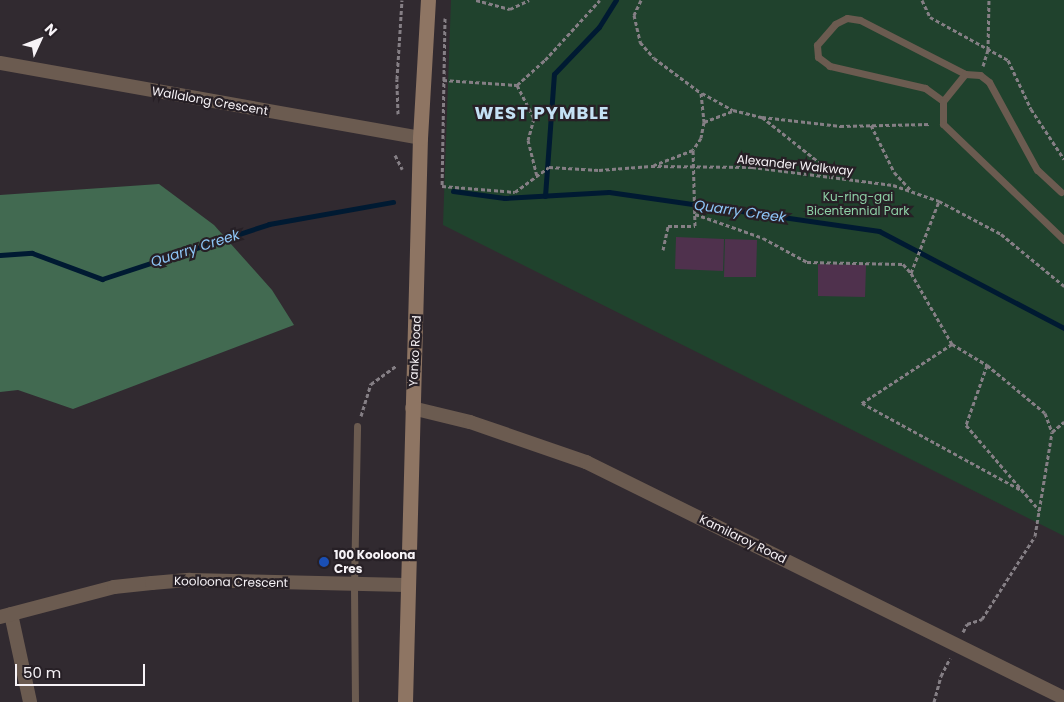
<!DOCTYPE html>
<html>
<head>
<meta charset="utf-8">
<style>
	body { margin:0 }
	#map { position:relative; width:1064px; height:702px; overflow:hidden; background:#312a30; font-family:Poppins,sans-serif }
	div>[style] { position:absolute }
	.green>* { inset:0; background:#20422d }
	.forest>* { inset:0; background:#426a51 }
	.stream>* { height:5px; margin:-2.5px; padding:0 2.5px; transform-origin:2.5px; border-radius:2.5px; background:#001a32 }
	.building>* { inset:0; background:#4f314d }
	.path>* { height:3px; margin-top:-1.5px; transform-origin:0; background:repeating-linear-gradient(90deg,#857f85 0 4px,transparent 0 6.5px) }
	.service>* { height:7px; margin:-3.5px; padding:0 3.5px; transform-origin:3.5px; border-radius:3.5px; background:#6b5b50 }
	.minor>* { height:14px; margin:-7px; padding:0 7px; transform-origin:7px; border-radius:7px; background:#6b5b50 }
	.secondary>* { height:15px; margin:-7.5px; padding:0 7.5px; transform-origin:7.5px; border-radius:7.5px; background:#8e7563 }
	.dots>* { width:14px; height:14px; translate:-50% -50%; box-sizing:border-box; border:2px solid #272026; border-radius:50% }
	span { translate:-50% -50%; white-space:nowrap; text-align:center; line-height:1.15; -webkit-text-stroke:4.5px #272026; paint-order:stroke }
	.street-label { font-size:12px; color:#f7f3f7 }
	.park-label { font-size:12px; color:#8ed0a6 }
	.poi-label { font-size:12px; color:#f7f3f7; font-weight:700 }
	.left { translate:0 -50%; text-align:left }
	.water-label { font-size:14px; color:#8ec6f8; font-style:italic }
	.district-label { font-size:18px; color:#c4e1f4; font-weight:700; letter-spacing:1px }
	.north { position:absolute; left:15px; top:15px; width:50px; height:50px; -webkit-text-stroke:4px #272026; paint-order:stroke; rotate:47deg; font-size:14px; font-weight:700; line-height:20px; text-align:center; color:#f7f3f7 }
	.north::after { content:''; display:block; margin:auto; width:18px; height:22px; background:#f7f3f7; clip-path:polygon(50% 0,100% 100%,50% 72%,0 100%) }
	.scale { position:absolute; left:15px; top:664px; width:130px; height:22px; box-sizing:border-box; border:2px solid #f7f3f7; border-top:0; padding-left:6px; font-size:15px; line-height:18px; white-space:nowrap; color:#f7f3f7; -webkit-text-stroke:4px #272026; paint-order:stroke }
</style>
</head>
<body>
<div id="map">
	<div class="green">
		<div style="clip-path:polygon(451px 0,1064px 0,1064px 536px,443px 225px)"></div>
	</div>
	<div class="forest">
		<div style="clip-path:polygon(159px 184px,214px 225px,272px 290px,294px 325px,73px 409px,18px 390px,0 392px,0 195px)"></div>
	</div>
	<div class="stream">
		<div style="left:453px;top:191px;width:52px;rotate:7.7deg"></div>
		<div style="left:505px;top:198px;width:104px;rotate:-3.3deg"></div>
		<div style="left:609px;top:192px;width:273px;rotate:8.2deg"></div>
		<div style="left:879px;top:231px;width:209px;rotate:27.7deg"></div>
		<div style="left:545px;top:196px;width:122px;rotate:-85.8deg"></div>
		<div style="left:554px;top:74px;width:65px;rotate:-46.2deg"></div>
		<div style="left:599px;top:27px;width:32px;rotate:-58deg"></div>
		<div style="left:0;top:255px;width:32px;rotate:-4deg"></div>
		<div style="left:32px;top:253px;width:75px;rotate:20.4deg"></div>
		<div style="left:102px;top:279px;width:176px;rotate:-18.2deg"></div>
		<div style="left:269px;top:224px;width:126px;rotate:-10.1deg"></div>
	</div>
	<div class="building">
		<div style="clip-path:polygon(676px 237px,724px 239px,723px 271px,675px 269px)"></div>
		<div style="clip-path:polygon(725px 239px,757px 240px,756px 277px,724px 277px)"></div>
		<div style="clip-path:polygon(818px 264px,866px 265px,865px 297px,818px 296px)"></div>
	</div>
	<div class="path">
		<div style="left:476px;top:0;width:35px;rotate:15deg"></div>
		<div style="left:510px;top:9px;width:21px;rotate:-25deg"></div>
		<div style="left:641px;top:0;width:17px;rotate:115deg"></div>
		<div style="left:634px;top:15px;width:28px;rotate:77deg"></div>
		<div style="left:640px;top:42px;width:21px;rotate:49deg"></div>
		<div style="left:654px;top:58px;width:59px;rotate:36.7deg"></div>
		<div style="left:701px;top:93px;width:29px;rotate:84deg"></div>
		<div style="left:704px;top:122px;width:16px;rotate:101deg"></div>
		<div style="left:701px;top:138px;width:14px;rotate:124deg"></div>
		<div style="left:693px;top:150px;width:42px;rotate:159deg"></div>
		<div style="left:922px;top:0;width:19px;rotate:65deg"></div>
		<div style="left:930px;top:17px;width:89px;rotate:28.9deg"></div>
		<div style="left:1008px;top:60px;width:54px;rotate:64.9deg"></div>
		<div style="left:1031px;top:109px;width:60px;rotate:56.6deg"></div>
		<div style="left:445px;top:18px;width:168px;rotate:91deg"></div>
		<div style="left:442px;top:186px;width:73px;rotate:4.7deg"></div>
		<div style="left:515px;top:192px;width:42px;rotate:-36.3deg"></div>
		<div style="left:549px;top:167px;width:50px;rotate:3.4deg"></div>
		<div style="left:599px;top:170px;width:52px;rotate:-4.4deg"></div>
		<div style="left:651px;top:166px;width:101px;rotate:0.6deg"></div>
		<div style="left:752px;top:167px;width:142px;rotate:7.3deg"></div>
		<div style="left:893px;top:185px;width:49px;rotate:19.2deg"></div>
		<div style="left:939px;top:201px;width:70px;rotate:28deg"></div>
		<div style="left:1001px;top:234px;width:82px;rotate:39.5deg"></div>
		<div style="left:983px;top:66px;width:17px;rotate:-73deg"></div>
		<div style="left:988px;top:50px;width:50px;rotate:-88.9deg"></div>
		<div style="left:443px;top:80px;width:74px;rotate:3.9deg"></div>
		<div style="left:517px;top:85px;width:38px;rotate:-42deg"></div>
		<div style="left:545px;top:60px;width:81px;rotate:-47.5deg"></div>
		<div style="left:517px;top:85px;width:37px;rotate:63deg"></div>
		<div style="left:534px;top:118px;width:23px;rotate:105deg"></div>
		<div style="left:528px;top:140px;width:36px;rotate:76deg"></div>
		<div style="left:702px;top:93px;width:35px;rotate:29deg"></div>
		<div style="left:733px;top:110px;width:30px;rotate:14deg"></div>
		<div style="left:762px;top:117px;width:98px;rotate:38.4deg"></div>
		<div style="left:398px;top:114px;width:35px;rotate:-92deg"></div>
		<div style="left:397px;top:79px;width:79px;rotate:-86.4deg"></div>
		<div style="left:762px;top:117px;width:79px;rotate:6.6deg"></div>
		<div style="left:840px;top:126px;width:91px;rotate:-1.3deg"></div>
		<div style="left:704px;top:122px;width:31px;rotate:-21deg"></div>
		<div style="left:871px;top:125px;width:52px;rotate:63.9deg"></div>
		<div style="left:894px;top:172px;width:25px;rotate:47deg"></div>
		<div style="left:395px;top:155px;width:16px;rotate:63deg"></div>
		<div style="left:695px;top:214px;width:72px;rotate:19.4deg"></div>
		<div style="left:763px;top:238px;width:50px;rotate:28.6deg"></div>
		<div style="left:807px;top:262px;width:96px;rotate:1.2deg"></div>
		<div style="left:903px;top:264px;width:12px;rotate:48deg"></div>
		<div style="left:911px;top:273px;width:82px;rotate:60deg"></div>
		<div style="left:952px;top:344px;width:41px;rotate:31deg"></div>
		<div style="left:987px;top:365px;width:75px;rotate:39.6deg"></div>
		<div style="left:1045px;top:413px;width:20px;rotate:70deg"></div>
		<div style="left:663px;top:250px;width:25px;rotate:-78deg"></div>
		<div style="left:668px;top:226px;width:27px"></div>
		<div style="left:695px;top:226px;width:76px;rotate:-91.5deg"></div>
		<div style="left:911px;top:273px;width:77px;rotate:-68.7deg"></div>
		<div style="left:952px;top:344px;width:108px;rotate:146.8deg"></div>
		<div style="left:862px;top:403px;width:183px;rotate:28.7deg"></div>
		<div style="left:987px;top:365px;width:64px;rotate:109.3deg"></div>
		<div style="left:966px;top:425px;width:113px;rotate:49.3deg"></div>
		<div style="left:361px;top:416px;width:34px;rotate:-73deg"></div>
		<div style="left:371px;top:384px;width:32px;rotate:-36deg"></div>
		<div style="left:963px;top:632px;width:9px;rotate:-63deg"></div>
		<div style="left:967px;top:624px;width:16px;rotate:-18deg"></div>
		<div style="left:982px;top:619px;width:98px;rotate:-57.4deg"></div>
		<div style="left:1035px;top:536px;width:105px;rotate:-80.7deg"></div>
		<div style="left:1052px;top:432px;width:16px;rotate:-40deg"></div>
		<div style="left:934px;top:702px;width:27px;rotate:-75deg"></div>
		<div style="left:941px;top:676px;width:20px;rotate:-63deg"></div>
	</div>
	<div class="service">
		<div style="left:943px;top:101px;width:22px;rotate:-144deg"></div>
		<div style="left:925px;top:88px;width:98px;rotate:-167deg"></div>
		<div style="left:830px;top:66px;width:15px;rotate:-143deg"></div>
		<div style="left:818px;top:57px;width:12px;rotate:-95deg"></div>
		<div style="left:817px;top:45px;width:28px;rotate:-49deg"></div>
		<div style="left:835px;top:24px;width:13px;rotate:-27deg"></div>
		<div style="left:847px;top:18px;width:13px;rotate:9deg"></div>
		<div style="left:860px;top:20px;width:118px;rotate:27.2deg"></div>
		<div style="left:1061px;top:192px;width:33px;rotate:-137deg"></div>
		<div style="left:1037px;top:170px;width:100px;rotate:-118.6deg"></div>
		<div style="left:989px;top:82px;width:11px;rotate:-142deg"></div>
		<div style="left:980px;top:75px;width:15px;rotate:-176deg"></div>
		<div style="left:965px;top:74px;width:35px;rotate:129deg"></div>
		<div style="left:943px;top:101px;width:23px;rotate:90deg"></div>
		<div style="left:943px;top:124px;width:168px;rotate:43.8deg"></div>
		<div style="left:355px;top:702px;width:116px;rotate:-90.5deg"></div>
		<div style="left:354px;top:586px;width:160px;rotate:-88.9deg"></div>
	</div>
	<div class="minor">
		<div style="left:0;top:63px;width:427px;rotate:10.1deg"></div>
		<div style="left:412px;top:408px;width:60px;rotate:13.6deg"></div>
		<div style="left:470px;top:422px;width:123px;rotate:19deg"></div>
		<div style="left:586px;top:462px;width:533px;rotate:26.28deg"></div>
		<div style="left:11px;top:614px;width:90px;rotate:77.8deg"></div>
		<div style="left:0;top:617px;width:118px;rotate:-14.7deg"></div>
		<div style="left:114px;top:587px;width:38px;rotate:-6deg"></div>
		<div style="left:152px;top:583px;width:38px;rotate:-5deg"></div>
		<div style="left:190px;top:580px;width:216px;rotate:1.3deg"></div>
	</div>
	<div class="secondary">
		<div style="left:405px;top:702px;width:564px;rotate:-88.48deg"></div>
		<div style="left:420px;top:138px;width:138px;rotate:-86.7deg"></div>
	</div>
	<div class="dots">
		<div style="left:324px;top:562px;background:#1a4fb4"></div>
	</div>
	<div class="street-label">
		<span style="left:210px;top:101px;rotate:10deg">Wallalong Crescent</span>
		<span style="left:795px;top:165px;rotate:6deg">Alexander Walkway</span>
		<span style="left:415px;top:351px;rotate:-87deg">Yanko Road</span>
		<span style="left:743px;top:539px;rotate:26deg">Kamilaroy Road</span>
		<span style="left:231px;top:582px;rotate:1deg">Kooloona Crescent</span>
	</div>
	<div class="park-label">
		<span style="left:858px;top:204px">Ku-ring-gai<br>Bicentennial Park</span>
	</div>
	<div class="poi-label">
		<span class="left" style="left:334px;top:562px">100 Kooloona<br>Cres</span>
	</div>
	<div class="water-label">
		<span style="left:740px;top:211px;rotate:8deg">Quarry Creek</span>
		<span style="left:195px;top:248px;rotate:-18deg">Quarry Creek</span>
	</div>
	<div class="district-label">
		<span style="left:542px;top:113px">WEST PYMBLE</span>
	</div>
	<div class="north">N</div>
	<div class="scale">50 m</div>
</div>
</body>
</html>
